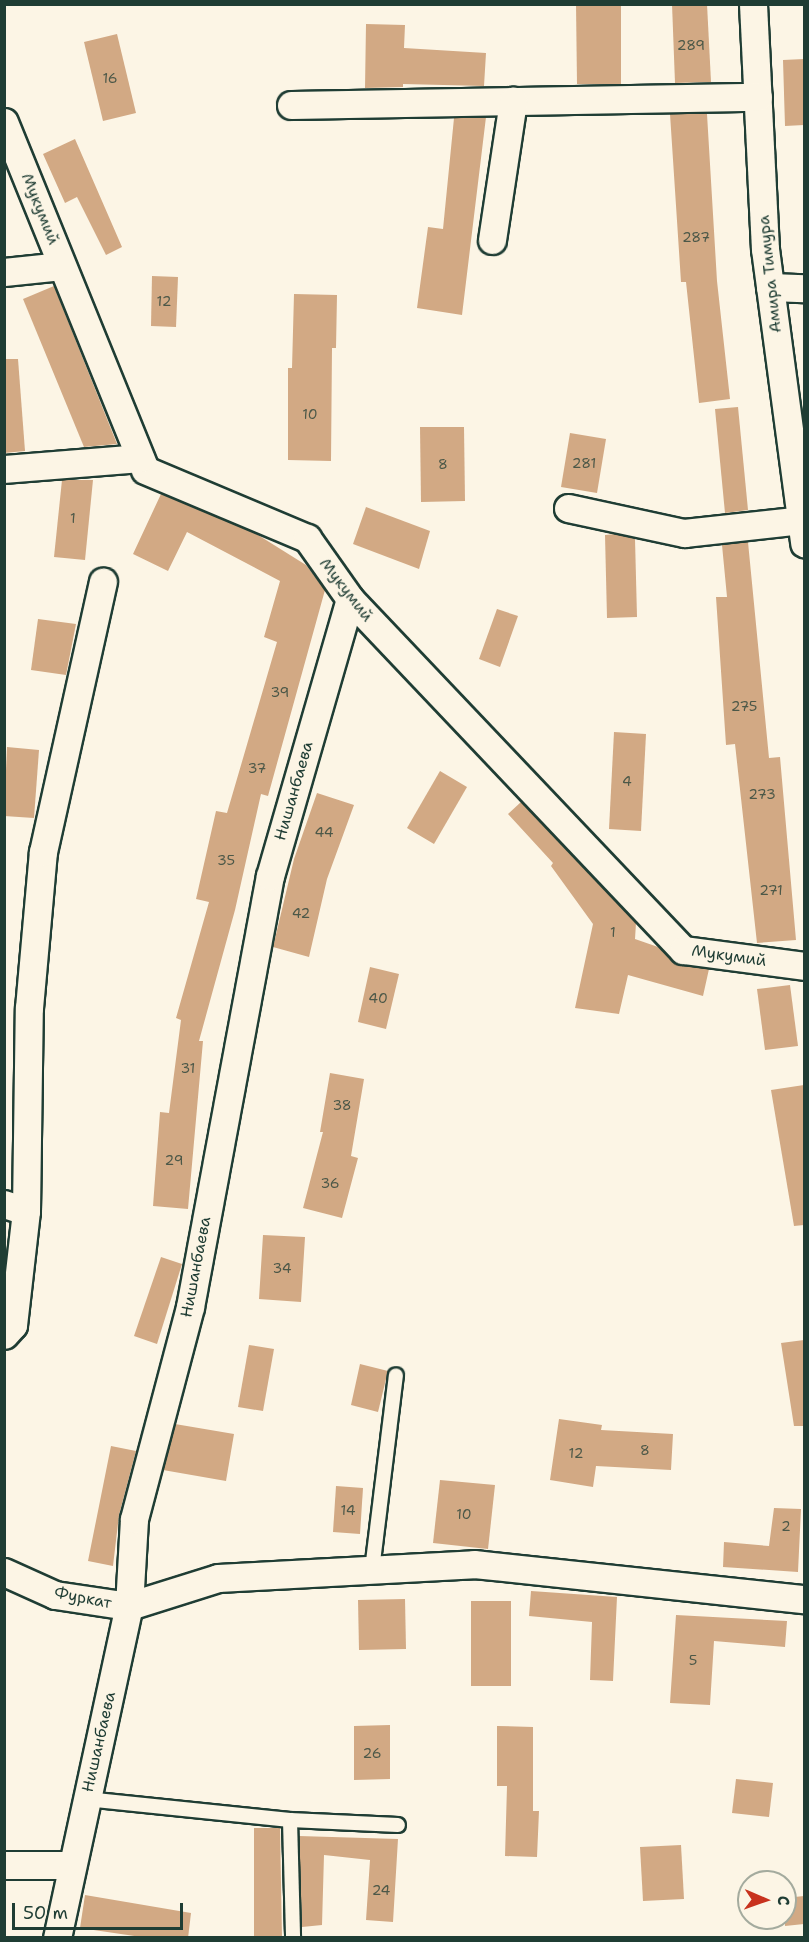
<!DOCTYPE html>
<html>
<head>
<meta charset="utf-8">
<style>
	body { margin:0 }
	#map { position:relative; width:809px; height:1942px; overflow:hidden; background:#fcf5e5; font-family:"Shantell Sans",sans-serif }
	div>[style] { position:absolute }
	.building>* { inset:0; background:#d2a984 }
	.roads { filter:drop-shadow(2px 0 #1f3d34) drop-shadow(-2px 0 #1f3d34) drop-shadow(0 2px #1f3d34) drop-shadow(0 -2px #1f3d34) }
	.service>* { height:14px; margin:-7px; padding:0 7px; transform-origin:7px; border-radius:7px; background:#fcf5e5 }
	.minor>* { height:27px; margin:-13.5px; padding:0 13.5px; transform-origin:13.5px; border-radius:13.5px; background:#fcf5e5 }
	span { translate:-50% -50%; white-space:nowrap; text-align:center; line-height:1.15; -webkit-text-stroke:4.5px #fcf5e5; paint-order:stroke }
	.number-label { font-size:14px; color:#4c5848 }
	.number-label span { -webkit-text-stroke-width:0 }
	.street-label { font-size:16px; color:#1f3d34 }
	.frame { position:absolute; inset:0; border:6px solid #1f3d34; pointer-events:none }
	.north { position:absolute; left:737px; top:1870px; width:60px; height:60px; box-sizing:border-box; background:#fcf5e5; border:2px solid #a4ab9e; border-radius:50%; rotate:92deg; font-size:16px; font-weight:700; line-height:24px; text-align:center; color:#1f3d34 }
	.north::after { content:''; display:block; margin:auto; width:21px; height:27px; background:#c8321e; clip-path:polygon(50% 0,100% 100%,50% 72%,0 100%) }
	.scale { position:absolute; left:12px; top:1903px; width:171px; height:27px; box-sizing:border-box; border:3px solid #1f3d34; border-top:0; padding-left:8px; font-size:18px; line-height:21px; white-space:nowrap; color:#1f3d34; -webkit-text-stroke:4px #fcf5e5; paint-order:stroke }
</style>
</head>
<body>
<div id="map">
	<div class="building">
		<div style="clip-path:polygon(576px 4px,621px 4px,621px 84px,577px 84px)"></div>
		<div style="clip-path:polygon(672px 4px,707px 4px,711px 82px,675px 83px)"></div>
		<div style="clip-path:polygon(366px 24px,405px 25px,404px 48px,486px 53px,484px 86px,403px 84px,403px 87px,365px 88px)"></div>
		<div style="clip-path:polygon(117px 34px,136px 113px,103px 121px,84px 42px)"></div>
		<div style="clip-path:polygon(804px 59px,804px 125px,785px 126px,783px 60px)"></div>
		<div style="clip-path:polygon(670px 114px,707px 114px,717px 281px,730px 399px,699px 403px,686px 282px,681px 282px)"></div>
		<div style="clip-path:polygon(486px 117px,462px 315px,417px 308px,428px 227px,443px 229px,454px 118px)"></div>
		<div style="clip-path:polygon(75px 139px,122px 247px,106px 255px,77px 197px,65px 203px,43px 154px)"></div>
		<div style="clip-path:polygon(152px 276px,178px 277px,176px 327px,151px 326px)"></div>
		<div style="clip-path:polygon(54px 286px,117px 444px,84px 447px,23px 299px)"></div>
		<div style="clip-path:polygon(294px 294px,337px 295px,336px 348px,332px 348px,331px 461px,288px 460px,288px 368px,292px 368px)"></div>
		<div style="clip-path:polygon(4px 359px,18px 359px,25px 451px,4px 453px)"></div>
		<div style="clip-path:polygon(738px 407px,748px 510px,725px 513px,715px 409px)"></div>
		<div style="clip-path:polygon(420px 427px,464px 427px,465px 501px,421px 502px)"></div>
		<div style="clip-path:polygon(570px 433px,606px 439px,597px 493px,561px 487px)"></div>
		<div style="clip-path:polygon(62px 480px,93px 480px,85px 560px,54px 557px)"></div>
		<div style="clip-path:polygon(161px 494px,253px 532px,306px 565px,325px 590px,268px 796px,261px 794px,235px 910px,199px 1041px,203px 1041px,188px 1209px,153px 1206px,160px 1112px,169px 1113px,181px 1020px,176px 1018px,209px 902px,196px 899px,216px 811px,227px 813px,277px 642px,264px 637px,280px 581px,187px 532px,168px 571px,133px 554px)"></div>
		<div style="clip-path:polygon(366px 507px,430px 531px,419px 569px,353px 544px)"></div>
		<div style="clip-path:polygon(616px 534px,635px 539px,637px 617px,607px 618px,605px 535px)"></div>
		<div style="clip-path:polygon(748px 542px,769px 758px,780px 757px,796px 940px,757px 943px,735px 744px,726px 745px,716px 597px,727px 597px,722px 545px)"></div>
		<div style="clip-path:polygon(497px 609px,518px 616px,500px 667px,479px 659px)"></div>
		<div style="clip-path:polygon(38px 619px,76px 624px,66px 675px,31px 670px)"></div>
		<div style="clip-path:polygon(614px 732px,646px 734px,641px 831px,609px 829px)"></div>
		<div style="clip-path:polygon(7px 747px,39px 750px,34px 818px,4px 816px)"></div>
		<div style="clip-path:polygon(440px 771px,467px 787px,434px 844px,407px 828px)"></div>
		<div style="clip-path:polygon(317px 793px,354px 805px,327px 879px,309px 957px,273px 947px,294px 859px)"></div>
		<div style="clip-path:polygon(521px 802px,636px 923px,635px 939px,658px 947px,680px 965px,709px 969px,703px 996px,628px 975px,619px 1014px,575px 1008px,593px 924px,551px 866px,553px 863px,508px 814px)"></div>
		<div style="clip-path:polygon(370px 967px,399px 974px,386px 1029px,358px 1022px)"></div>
		<div style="clip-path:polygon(790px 985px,798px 1046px,765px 1050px,757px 989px)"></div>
		<div style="clip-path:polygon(330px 1073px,364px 1079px,351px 1156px,358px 1158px,342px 1218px,303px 1208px,323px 1132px,320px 1132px)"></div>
		<div style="clip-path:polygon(804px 1085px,804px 1225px,794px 1226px,771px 1090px)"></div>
		<div style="clip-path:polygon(263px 1235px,305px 1237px,301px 1302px,259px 1299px)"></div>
		<div style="clip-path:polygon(161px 1257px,182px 1264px,157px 1344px,134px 1336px)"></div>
		<div style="clip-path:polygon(804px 1340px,804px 1426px,794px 1426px,781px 1343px)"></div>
		<div style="clip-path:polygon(249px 1345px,274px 1349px,263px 1411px,238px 1407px)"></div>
		<div style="clip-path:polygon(360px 1364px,388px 1371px,378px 1412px,351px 1405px)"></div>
		<div style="clip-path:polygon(559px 1419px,602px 1425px,601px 1430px,673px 1434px,671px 1470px,596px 1466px,593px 1487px,550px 1480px)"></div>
		<div style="clip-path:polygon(175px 1424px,234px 1434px,226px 1481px,163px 1470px)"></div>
		<div style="clip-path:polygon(111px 1446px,136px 1451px,119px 1515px,113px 1566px,88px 1561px)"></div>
		<div style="clip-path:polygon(440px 1480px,495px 1485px,488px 1549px,433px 1543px)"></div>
		<div style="clip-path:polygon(336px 1486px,363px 1488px,360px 1534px,333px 1532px)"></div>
		<div style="clip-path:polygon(774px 1508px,801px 1509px,798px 1572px,723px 1567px,724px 1542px,769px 1546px)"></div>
		<div style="clip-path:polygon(531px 1591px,617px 1597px,613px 1681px,590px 1680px,592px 1622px,529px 1616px)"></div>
		<div style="clip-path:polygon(405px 1599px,406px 1649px,359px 1650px,358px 1600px)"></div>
		<div style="clip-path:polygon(471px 1601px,511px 1601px,511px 1686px,471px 1686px)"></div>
		<div style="clip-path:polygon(676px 1615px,787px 1621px,785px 1647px,714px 1641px,710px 1705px,670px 1703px)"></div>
		<div style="clip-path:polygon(390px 1725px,390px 1779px,354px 1780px,354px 1726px)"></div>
		<div style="clip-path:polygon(497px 1726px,533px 1727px,533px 1811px,539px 1811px,537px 1857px,505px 1856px,507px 1786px,497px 1786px)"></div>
		<div style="clip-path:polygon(736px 1779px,773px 1783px,769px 1817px,732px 1813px)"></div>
		<div style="clip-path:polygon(254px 1828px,280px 1828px,282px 1938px,254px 1938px)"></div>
		<div style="clip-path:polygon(299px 1836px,398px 1839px,393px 1922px,366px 1920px,370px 1860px,324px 1855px,322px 1925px,302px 1927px)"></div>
		<div style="clip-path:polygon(681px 1845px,684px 1899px,643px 1901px,640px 1847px)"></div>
		<div style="clip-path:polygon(85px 1895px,191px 1913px,188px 1938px,148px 1938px,80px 1928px)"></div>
		<div style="clip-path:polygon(804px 1896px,804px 1924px,785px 1926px,785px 1898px)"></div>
	</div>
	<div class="roads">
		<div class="service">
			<div style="left:372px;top:1570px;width:196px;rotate:-83deg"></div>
			<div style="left:86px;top:1799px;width:205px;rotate:5.9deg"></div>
			<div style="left:290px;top:1820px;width:108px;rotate:2.7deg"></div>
			<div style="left:290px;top:1820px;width:118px;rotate:88.5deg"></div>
		</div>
		<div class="minor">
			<div style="left:753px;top:4px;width:245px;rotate:87.2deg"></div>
			<div style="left:765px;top:249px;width:297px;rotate:82.4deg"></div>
			<div style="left:291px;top:105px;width:467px;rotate:-1deg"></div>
			<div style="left:4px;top:122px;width:375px;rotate:67.9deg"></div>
			<div style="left:145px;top:470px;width:176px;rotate:22.8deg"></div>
			<div style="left:307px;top:538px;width:75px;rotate:54.8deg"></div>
			<div style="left:350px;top:599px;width:484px;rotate:46.5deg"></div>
			<div style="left:683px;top:950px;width:122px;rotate:7.5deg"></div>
			<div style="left:492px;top:240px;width:141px;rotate:-81.4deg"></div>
			<div style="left:4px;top:272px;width:58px;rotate:-5.9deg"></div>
			<div style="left:770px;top:287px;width:34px;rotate:2deg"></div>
			<div style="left:4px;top:469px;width:136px;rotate:-4.6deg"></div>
			<div style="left:568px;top:508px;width:119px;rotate:12.2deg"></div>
			<div style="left:684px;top:533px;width:118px;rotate:-6.3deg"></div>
			<div style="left:4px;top:1204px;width:23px;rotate:18deg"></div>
			<div style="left:26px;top:1211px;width:115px;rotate:96.5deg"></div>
			<div style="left:13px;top:1325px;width:13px;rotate:132deg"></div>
			<div style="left:26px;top:1211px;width:203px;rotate:-89.2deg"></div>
			<div style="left:29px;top:1008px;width:157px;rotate:-84.9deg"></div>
			<div style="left:43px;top:852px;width:277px;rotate:-77.5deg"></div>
			<div style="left:4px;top:1572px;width:56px;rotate:24.3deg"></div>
			<div style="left:55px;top:1595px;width:75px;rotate:8.5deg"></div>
			<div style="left:129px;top:1606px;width:93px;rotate:-17.5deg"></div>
			<div style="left:218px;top:1578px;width:256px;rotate:-3.1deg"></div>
			<div style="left:474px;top:1564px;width:332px;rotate:6.1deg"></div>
			<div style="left:4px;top:1865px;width:67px"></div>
			<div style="left:57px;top:1938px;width:340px;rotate:-77.8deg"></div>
			<div style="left:129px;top:1606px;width:87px;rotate:-86.7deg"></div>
			<div style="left:134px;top:1519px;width:219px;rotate:-75.2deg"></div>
			<div style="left:190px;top:1307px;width:438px;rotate:-79.5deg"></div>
			<div style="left:270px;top:876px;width:288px;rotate:-73.9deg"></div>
		</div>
	</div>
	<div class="number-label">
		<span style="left:691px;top:45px">289</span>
		<span style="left:110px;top:78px">16</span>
		<span style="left:696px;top:237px">287</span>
		<span style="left:164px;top:301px">12</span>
		<span style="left:310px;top:414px">10</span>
		<span style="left:584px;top:463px">281</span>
		<span style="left:443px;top:464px">8</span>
		<span style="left:73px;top:518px">1</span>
		<span style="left:280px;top:692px">39</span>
		<span style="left:744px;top:706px">275</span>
		<span style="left:257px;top:768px">37</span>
		<span style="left:627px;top:781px">4</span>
		<span style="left:762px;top:794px">273</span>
		<span style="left:324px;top:832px">44</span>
		<span style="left:226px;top:860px">35</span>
		<span style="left:771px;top:890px">271</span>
		<span style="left:301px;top:913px">42</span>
		<span style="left:613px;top:932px">1</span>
		<span style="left:378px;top:998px">40</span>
		<span style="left:188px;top:1068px">31</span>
		<span style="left:342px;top:1105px">38</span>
		<span style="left:174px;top:1160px">29</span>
		<span style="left:330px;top:1183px">36</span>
		<span style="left:282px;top:1268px">34</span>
		<span style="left:645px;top:1450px">8</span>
		<span style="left:576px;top:1453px">12</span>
		<span style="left:348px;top:1510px">14</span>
		<span style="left:464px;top:1514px">10</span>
		<span style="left:786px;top:1526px">2</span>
		<span style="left:693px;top:1660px">5</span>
		<span style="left:372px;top:1753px">26</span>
		<span style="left:381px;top:1890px">24</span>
	</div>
	<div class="street-label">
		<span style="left:40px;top:209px;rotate:68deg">Мукумий</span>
		<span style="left:770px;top:274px;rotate:-96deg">Амира Тимура</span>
		<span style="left:346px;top:590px;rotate:52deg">Мукумий</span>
		<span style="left:294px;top:791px;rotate:-74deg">Нишанбаева</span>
		<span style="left:729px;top:956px;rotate:8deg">Мукумий</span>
		<span style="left:196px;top:1267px;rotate:-79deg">Нишанбаева</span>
		<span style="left:83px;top:1598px;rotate:11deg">Фуркат</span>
		<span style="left:99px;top:1742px;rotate:-77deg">Нишанбаева</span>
	</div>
	<div class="frame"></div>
	<div class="north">С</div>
	<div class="scale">50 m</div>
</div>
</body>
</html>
